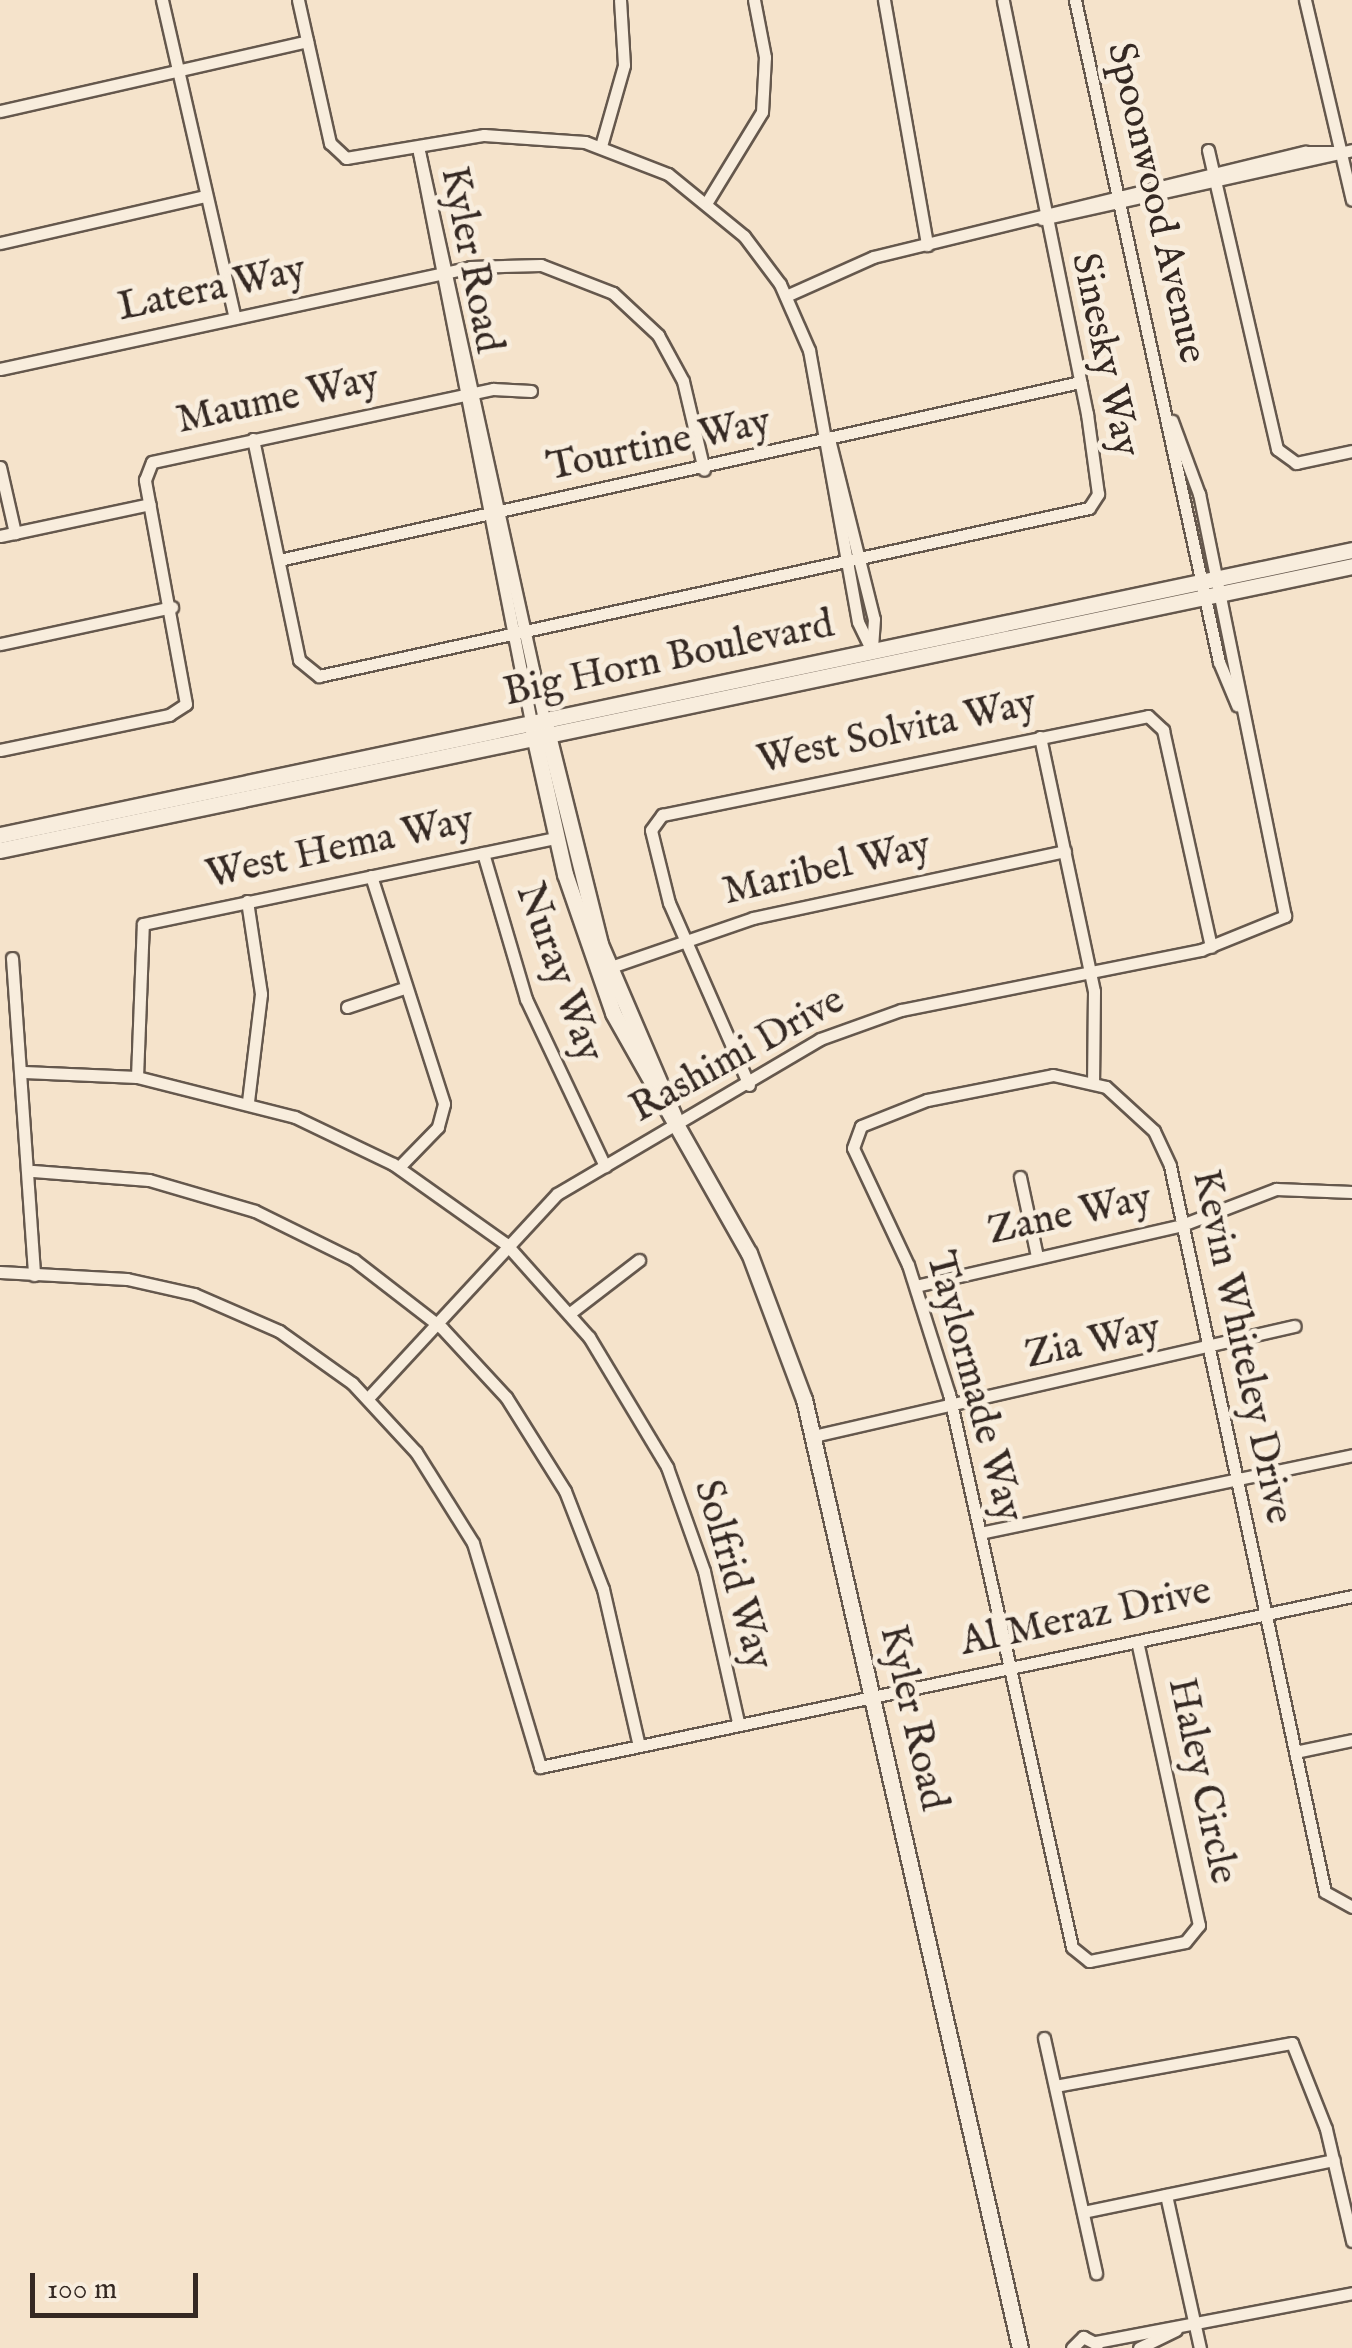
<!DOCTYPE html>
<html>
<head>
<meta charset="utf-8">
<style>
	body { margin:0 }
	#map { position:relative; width:1352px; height:2348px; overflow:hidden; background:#f5e3cb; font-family:"IM FELL English",serif }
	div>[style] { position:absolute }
	.roads { filter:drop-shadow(2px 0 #65584d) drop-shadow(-2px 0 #65584d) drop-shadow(0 2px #65584d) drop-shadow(0 -2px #65584d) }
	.street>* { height:11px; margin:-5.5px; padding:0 5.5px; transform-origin:5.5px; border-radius:5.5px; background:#f8eddd }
	.secondary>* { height:15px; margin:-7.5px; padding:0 7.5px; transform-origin:7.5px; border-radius:7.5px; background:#f8eddd }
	span { translate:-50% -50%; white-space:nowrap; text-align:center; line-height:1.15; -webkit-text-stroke:10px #f8eddd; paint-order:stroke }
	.street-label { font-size:40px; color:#352923 }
	.scale { position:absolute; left:30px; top:2273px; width:168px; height:45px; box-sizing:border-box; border:5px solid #352923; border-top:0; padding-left:12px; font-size:30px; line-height:35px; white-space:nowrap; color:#352923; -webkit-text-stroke:8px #f8eddd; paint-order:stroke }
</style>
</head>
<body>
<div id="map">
	<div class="roads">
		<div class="street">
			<div style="left:162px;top:0;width:326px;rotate:77.1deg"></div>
			<div style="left:298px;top:0;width:147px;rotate:77.4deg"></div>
			<div style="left:330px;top:143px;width:22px;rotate:43deg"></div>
			<div style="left:346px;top:158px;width:140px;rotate:-9.5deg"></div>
			<div style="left:484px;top:135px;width:101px;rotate:4deg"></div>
			<div style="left:585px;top:142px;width:89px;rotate:21.1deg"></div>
			<div style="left:668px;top:174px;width:98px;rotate:39.2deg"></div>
			<div style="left:744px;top:236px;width:60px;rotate:53.1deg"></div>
			<div style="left:780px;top:284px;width:72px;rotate:66.3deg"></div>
			<div style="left:809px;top:350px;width:276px;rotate:79.8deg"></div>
			<div style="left:858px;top:622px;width:32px;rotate:64deg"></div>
			<div style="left:884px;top:0;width:249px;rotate:80deg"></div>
			<div style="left:1075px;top:0;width:677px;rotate:77.73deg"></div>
			<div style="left:1219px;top:662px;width:47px;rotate:67.3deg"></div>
			<div style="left:1305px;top:0;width:205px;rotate:76.8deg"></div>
			<div style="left:0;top:111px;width:315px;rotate:-12.8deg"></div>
			<div style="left:601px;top:146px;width:84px;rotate:-74.1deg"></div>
			<div style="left:624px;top:65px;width:65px;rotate:-93.5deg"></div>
			<div style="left:418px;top:147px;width:586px;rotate:78.88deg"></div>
			<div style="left:418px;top:147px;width:586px;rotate:77.58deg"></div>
			<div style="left:1208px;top:150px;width:307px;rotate:77deg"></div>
			<div style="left:1277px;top:449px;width:24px;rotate:36deg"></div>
			<div style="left:1296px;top:463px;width:57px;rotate:-12.1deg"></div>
			<div style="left:707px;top:202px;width:105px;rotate:-58.6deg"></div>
			<div style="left:762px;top:112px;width:55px;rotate:-86.9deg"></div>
			<div style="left:765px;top:57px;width:58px;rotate:-100.9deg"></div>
			<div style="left:1042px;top:219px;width:318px;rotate:-12.5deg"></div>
			<div style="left:0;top:243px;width:211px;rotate:-12.9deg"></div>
			<div style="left:786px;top:296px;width:95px;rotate:-24.1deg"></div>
			<div style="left:873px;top:257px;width:445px;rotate:-13.7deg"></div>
			<div style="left:1305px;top:152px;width:35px"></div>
			<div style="left:0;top:369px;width:481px;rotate:-12.2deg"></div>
			<div style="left:470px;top:267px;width:71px;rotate:-1.6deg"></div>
			<div style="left:541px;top:265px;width:77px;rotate:21.3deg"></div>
			<div style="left:613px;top:293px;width:62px;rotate:43deg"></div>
			<div style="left:658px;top:335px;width:52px;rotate:61.5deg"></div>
			<div style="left:683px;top:381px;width:91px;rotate:76.7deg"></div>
			<div style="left:253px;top:439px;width:226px;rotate:78.2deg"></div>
			<div style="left:299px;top:660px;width:26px;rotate:39deg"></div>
			<div style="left:319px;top:676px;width:788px;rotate:-12.31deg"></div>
			<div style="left:1089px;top:508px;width:17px;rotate:-57deg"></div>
			<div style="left:1098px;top:494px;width:81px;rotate:-97.8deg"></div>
			<div style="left:1087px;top:414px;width:422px;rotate:-101.5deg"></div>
			<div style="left:830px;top:443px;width:181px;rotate:76deg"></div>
			<div style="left:874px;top:619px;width:32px;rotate:94deg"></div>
			<div style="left:0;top:467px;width:68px;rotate:77.2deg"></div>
			<div style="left:0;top:536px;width:153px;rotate:-12deg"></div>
			<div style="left:279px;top:560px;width:821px;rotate:-12.53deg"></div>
			<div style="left:0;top:644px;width:176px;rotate:-12.1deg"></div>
			<div style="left:1040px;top:737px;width:260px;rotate:78deg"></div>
			<div style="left:1094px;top:991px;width:91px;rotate:90.6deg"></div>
			<div style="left:0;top:750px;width:173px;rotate:-11.7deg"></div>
			<div style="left:169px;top:715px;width:20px;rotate:-33deg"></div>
			<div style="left:186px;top:704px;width:228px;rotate:-100.4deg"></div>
			<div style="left:145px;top:480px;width:19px;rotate:-69deg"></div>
			<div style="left:152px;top:462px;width:349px;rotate:-12.1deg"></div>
			<div style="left:493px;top:389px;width:38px;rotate:3deg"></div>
			<div style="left:483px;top:853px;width:152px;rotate:73.6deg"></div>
			<div style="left:526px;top:999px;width:185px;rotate:64.7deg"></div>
			<div style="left:371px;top:876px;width:239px;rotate:72.2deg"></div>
			<div style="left:444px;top:1104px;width:24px;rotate:105deg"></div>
			<div style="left:438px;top:1127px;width:56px;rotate:134.3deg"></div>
			<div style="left:247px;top:901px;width:94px;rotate:81.4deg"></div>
			<div style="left:261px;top:994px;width:108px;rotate:96.9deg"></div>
			<div style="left:12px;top:958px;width:318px;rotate:86deg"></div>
			<div style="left:608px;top:968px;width:153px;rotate:-19deg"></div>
			<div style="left:753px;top:918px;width:319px;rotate:-12.1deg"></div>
			<div style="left:347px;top:1007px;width:57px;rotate:-18.4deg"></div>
			<div style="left:24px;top:1072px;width:113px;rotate:2.5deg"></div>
			<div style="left:137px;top:1077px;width:163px;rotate:14.2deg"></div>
			<div style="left:295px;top:1117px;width:109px;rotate:25.6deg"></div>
			<div style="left:393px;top:1164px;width:138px;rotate:35.3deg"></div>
			<div style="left:506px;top:1244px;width:125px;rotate:48.3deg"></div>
			<div style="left:589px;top:1337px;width:152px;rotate:59deg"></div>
			<div style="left:667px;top:1467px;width:110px;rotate:70.4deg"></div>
			<div style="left:704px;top:1571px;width:155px;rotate:77.3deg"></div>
			<div style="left:137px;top:1077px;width:153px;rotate:-87.8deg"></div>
			<div style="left:143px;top:924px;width:421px;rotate:-11.8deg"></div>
			<div style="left:749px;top:1085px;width:199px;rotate:-113.7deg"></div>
			<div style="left:669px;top:903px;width:75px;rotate:-103.9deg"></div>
			<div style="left:651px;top:830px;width:19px;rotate:-54deg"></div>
			<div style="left:662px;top:815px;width:496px;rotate:-11.5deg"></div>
			<div style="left:1148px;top:716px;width:21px;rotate:43deg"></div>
			<div style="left:1163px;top:730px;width:222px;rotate:77.5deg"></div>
			<div style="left:33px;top:1171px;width:116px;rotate:4.4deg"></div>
			<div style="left:149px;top:1180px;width:110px;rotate:16.3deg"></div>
			<div style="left:255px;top:1211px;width:110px;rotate:26.3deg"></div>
			<div style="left:354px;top:1260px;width:111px;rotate:37.7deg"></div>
			<div style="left:442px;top:1328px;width:94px;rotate:47.2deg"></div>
			<div style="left:506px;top:1397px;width:111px;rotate:57.9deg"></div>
			<div style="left:565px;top:1491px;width:105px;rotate:68.8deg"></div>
			<div style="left:603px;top:1589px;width:157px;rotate:77.1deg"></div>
			<div style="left:1020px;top:1177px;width:81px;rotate:77.9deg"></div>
			<div style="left:0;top:1272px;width:127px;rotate:3.2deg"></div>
			<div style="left:127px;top:1279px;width:69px;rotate:12.6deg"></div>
			<div style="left:194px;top:1294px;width:93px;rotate:23.5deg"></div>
			<div style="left:279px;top:1331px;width:90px;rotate:35.5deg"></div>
			<div style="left:352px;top:1383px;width:94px;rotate:47.2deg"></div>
			<div style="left:416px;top:1452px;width:107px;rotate:57.9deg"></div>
			<div style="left:473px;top:1543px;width:234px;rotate:73.3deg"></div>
			<div style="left:540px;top:1767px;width:830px;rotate:-11.89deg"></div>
			<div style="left:916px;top:1286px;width:273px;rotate:-12.9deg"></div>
			<div style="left:1182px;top:1225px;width:101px;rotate:-21deg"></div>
			<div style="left:1276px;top:1189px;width:76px;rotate:2.3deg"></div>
			<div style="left:570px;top:1313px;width:87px;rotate:-37.5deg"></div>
			<div style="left:368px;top:1398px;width:278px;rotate:-47.2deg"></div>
			<div style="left:557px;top:1194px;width:305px;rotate:-30.5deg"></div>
			<div style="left:820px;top:1039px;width:86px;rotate:-19.7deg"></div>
			<div style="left:901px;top:1010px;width:306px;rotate:-11.3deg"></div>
			<div style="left:1201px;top:950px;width:91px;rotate:-22deg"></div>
			<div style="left:1285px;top:916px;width:431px;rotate:-101.5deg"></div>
			<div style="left:1199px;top:494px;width:78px;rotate:-110.3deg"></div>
			<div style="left:814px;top:1436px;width:493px;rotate:-12.9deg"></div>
			<div style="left:980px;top:1533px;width:380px;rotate:-11.8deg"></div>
			<div style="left:1137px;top:1641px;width:291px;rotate:77.7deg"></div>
			<div style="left:1199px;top:1925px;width:22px;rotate:129deg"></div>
			<div style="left:1185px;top:1942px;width:98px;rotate:168.8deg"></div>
			<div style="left:1089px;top:1961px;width:22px;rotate:-141deg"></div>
			<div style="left:1072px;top:1947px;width:567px;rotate:-102.54deg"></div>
			<div style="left:949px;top:1394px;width:135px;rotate:-107.6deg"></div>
			<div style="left:908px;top:1265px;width:129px;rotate:-115.2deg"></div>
			<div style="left:853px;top:1148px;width:23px;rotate:-70deg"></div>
			<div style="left:861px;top:1126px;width:71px;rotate:-21.5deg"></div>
			<div style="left:927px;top:1100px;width:128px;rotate:-11.2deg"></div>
			<div style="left:1053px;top:1075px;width:54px;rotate:12.8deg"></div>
			<div style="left:1106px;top:1087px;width:65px;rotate:42.5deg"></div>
			<div style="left:1154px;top:1131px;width:38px;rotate:65deg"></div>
			<div style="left:1170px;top:1166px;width:742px;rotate:77.95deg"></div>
			<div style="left:1325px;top:1892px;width:31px;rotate:29deg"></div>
			<div style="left:1295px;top:1752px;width:58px;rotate:-11.9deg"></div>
			<div style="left:1044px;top:2038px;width:241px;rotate:77.5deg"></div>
			<div style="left:1055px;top:2086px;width:241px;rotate:-10.3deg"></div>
			<div style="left:1292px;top:2043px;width:92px;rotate:68.4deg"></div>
			<div style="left:1326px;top:2129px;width:115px;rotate:76.9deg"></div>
			<div style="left:1166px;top:2195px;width:157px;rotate:77.5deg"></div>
			<div style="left:1083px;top:2212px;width:256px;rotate:-11.7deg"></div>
			<div style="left:1096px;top:2342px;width:261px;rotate:-10.8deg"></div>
			<div style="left:1072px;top:2348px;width:16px;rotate:-45deg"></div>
			<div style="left:1083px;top:2337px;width:16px;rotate:27deg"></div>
			<div style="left:1139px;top:2348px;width:41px;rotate:-25.9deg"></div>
		</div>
		<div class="secondary">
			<div style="left:531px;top:722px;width:156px;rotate:77.4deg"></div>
			<div style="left:565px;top:874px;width:147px;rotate:70.9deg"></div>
			<div style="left:613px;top:1013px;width:276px;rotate:60.5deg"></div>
			<div style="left:749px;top:1253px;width:156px;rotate:69.4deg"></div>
			<div style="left:804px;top:1399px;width:973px;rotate:77.18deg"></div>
			<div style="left:546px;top:727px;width:224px;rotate:76deg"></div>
			<div style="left:600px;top:944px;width:188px;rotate:66.8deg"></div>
			<div style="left:0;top:835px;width:1382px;rotate:-11.9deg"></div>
			<div style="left:0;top:850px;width:1382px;rotate:-11.86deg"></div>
		</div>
	</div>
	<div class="street-label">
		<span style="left:1155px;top:203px;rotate:77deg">Spoonwood Avenue</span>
		<span style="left:470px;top:260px;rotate:79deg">Kyler Road</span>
		<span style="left:212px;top:290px;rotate:-12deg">Latera Way</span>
		<span style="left:1104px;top:355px;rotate:78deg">Sinesky Way</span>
		<span style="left:278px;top:401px;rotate:-12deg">Maume Way</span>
		<span style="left:659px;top:446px;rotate:-12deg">Tourtine Way</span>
		<span style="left:669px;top:660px;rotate:-12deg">Big Horn Boulevard</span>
		<span style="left:897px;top:733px;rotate:-12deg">West Solvita Way</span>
		<span style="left:340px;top:849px;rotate:-12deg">West Hema Way</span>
		<span style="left:827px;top:870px;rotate:-13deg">Maribel Way</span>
		<span style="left:558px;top:973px;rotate:70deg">Nuray Way</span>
		<span style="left:738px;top:1056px;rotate:-29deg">Rashimi Drive</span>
		<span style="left:1070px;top:1216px;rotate:-12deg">Zane Way</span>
		<span style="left:1093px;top:1343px;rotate:-12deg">Zia Way</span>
		<span style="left:1241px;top:1347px;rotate:78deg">Kevin Whiteley Drive</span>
		<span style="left:973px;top:1387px;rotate:75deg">Taylormade Way</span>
		<span style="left:732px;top:1575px;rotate:74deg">Solfrid Way</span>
		<span style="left:1086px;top:1618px;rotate:-12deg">Al Meraz Drive</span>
		<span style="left:912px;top:1718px;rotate:77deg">Kyler Road</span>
		<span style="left:1201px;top:1781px;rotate:78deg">Haley Circle</span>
	</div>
	<div class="scale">100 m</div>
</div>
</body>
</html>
